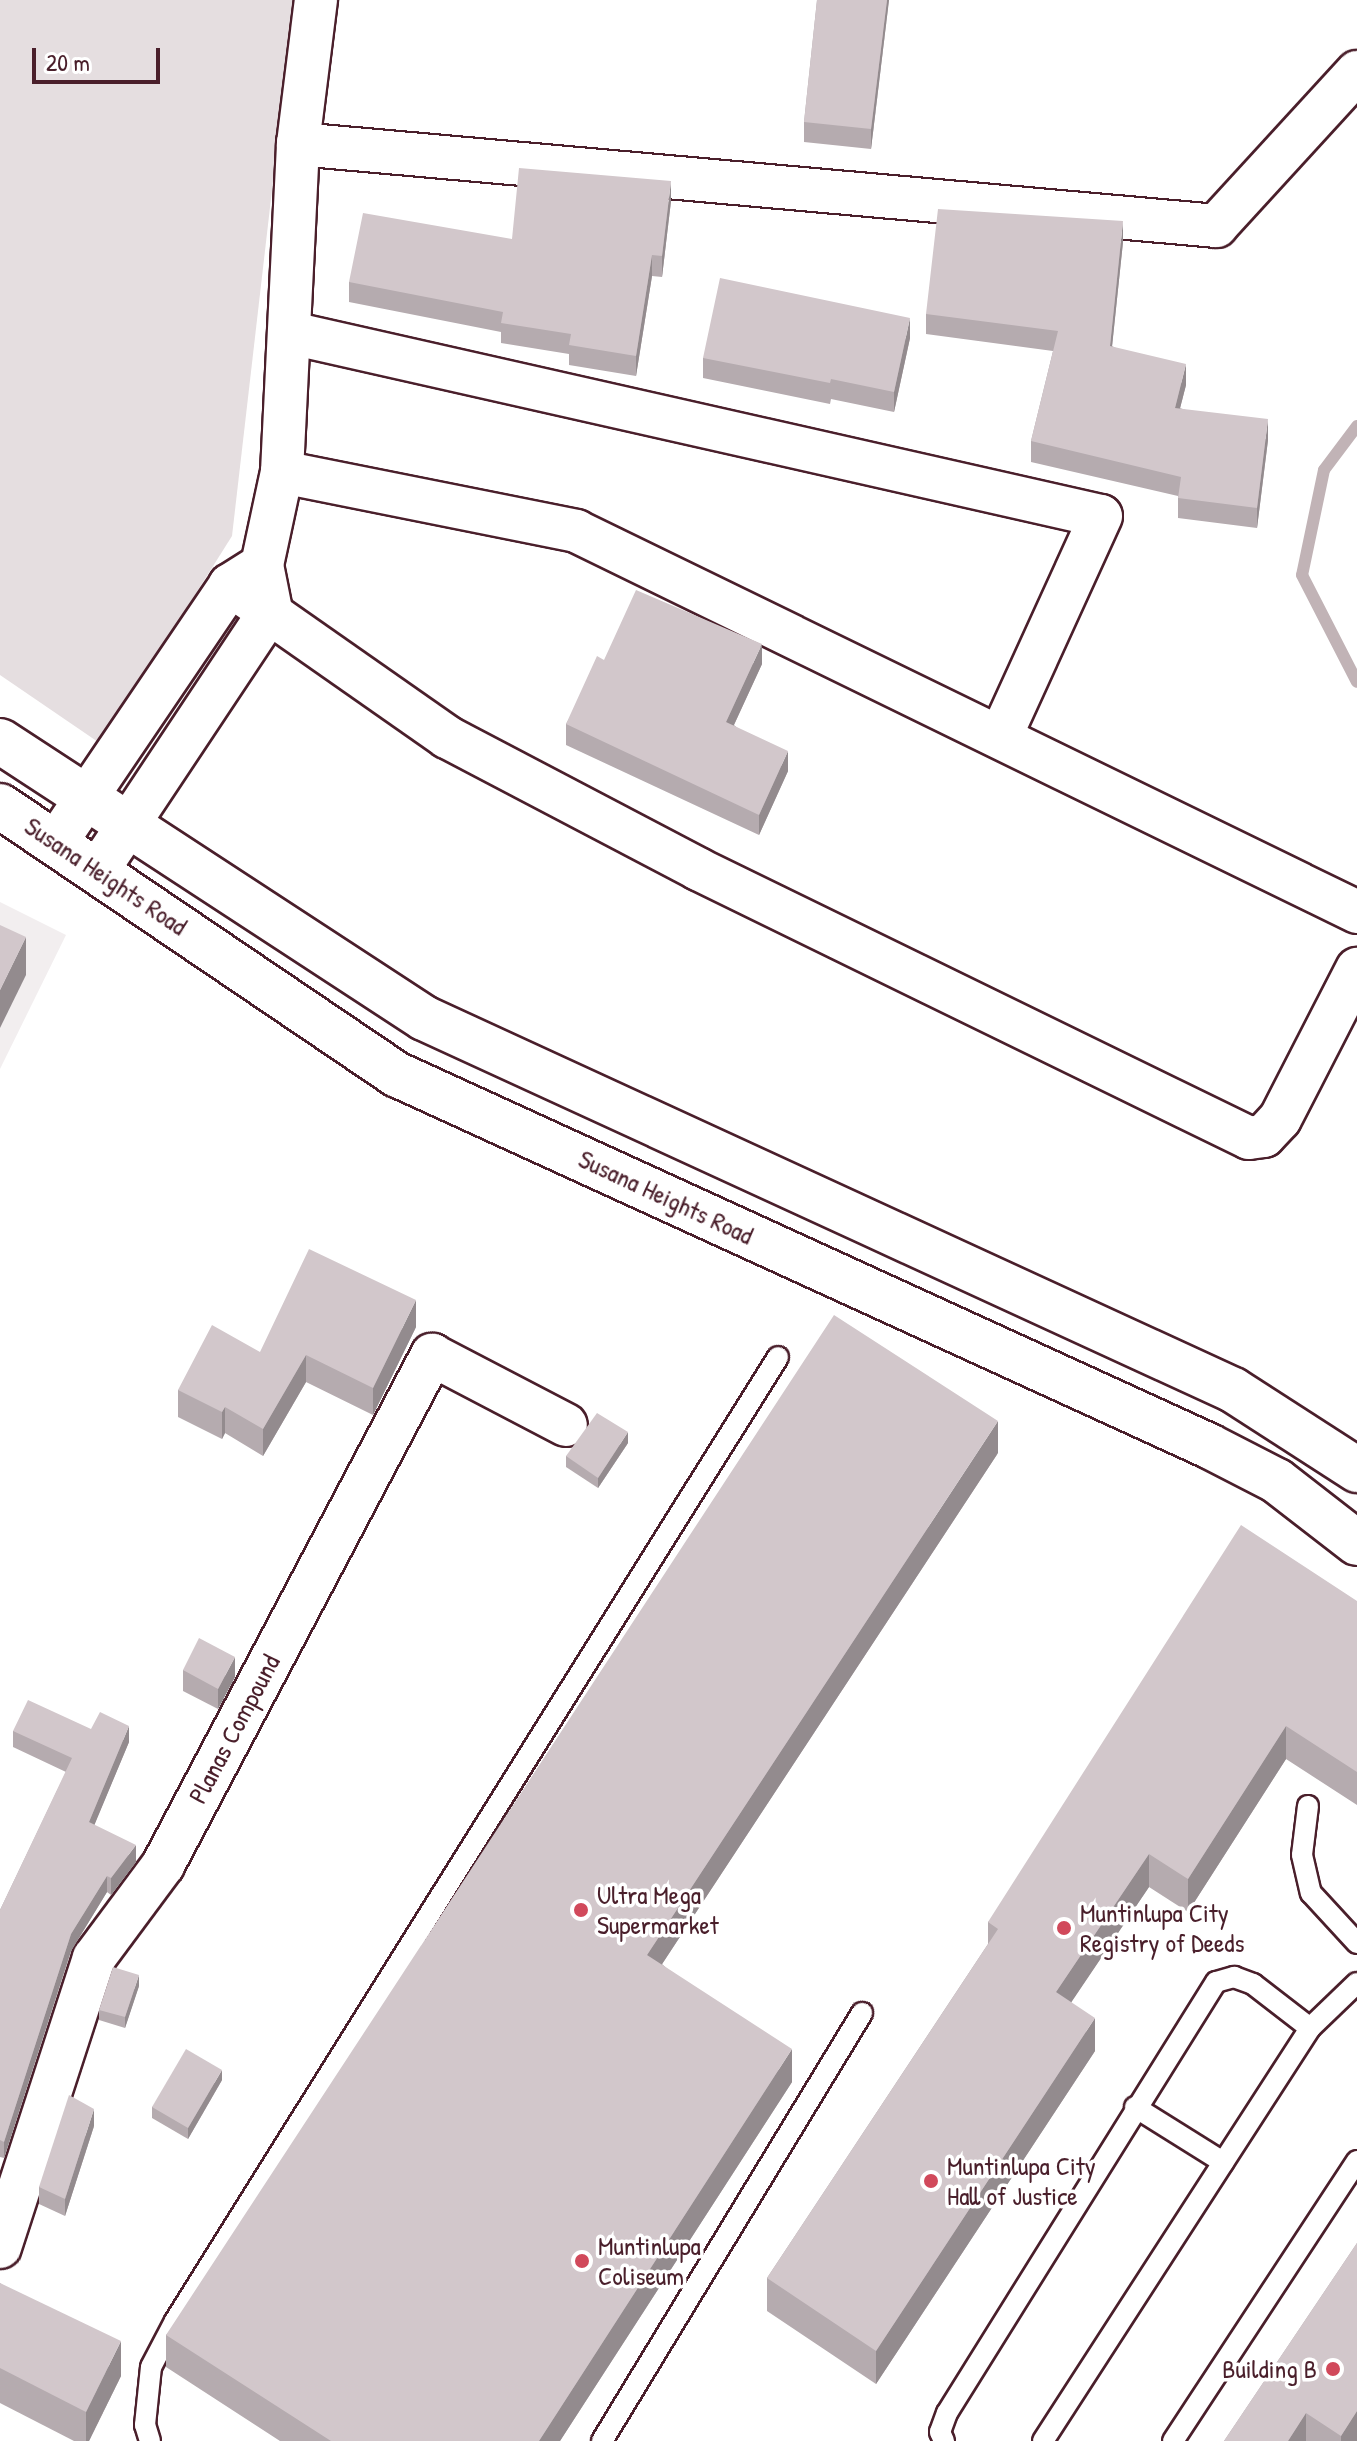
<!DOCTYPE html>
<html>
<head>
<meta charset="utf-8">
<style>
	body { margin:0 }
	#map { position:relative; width:1357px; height:2441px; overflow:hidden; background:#fff; font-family:"Patrick Hand",sans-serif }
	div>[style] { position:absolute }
	.built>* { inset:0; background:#f2eeef }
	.green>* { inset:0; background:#e5dee0 }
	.stream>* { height:12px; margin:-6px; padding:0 6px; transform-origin:6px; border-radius:6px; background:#c1b3b6 }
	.roads { filter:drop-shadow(2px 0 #4a1f2b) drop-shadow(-2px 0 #4a1f2b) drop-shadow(0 2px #4a1f2b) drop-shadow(0 -2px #4a1f2b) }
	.service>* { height:20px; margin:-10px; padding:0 10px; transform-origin:10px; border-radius:10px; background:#fff }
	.minor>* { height:42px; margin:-21px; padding:0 21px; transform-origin:21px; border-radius:21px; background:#fff }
	.secondary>* { height:44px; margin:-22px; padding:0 22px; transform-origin:22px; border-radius:22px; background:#fff }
	.wall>* { inset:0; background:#b5abaf }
	.shaded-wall>* { inset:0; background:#938b8e }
	.building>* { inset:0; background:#d2c7cb }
	.dots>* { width:22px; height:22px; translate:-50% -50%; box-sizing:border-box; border:4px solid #fff; border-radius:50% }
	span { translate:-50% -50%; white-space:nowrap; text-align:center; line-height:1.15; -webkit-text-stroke:7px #fff; paint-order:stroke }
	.street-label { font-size:26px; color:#4a1f2b }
	.poi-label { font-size:26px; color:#4a1f2b }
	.left { translate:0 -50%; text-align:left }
	.right { translate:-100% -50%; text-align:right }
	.scale { position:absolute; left:32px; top:48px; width:128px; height:36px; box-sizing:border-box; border:4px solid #4a1f2b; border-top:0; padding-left:10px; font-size:24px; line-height:28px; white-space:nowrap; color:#4a1f2b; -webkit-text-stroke:6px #fff; paint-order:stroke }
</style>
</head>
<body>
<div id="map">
	<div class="built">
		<div style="clip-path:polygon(0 902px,66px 935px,0 1069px)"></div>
	</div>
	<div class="green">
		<div style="clip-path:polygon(0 0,294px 0,232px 536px,101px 744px,0 675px)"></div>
	</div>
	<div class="stream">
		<div style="left:1357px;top:426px;width:55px;rotate:126.9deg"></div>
		<div style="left:1324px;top:470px;width:107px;rotate:101.8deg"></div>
		<div style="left:1302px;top:575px;width:120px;rotate:62.8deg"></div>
	</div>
	<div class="roads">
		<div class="service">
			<div style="left:1308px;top:1806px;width:49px;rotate:97deg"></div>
			<div style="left:1302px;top:1855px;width:39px;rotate:77deg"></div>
			<div style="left:1311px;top:1893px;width:68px;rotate:47.4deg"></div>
			<div style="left:1135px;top:2107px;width:104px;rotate:32deg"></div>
			<div style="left:150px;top:2441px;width:17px;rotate:-107deg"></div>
			<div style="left:145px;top:2425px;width:58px;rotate:-84.1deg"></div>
			<div style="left:151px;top:2367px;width:52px;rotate:-62.4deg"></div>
			<div style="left:175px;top:2321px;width:1137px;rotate:-57.97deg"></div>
			<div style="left:602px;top:2441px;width:501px;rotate:-58.72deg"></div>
			<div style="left:944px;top:2441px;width:10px;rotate:-114deg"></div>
			<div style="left:940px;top:2432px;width:20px;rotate:-70deg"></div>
			<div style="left:947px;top:2413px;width:508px;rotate:-58.03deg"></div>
			<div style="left:1216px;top:1982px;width:19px;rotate:-16deg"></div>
			<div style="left:1234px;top:1977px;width:20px;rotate:20deg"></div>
			<div style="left:1253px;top:1984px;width:72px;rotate:37.7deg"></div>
			<div style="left:1043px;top:2441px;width:492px;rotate:-57.1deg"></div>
			<div style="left:1310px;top:2028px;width:65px;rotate:-43.8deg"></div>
			<div style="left:1173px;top:2441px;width:335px;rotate:-56.7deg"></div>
		</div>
		<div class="minor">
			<div style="left:298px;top:144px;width:922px;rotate:5.1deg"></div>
			<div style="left:1216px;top:226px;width:209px;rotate:-47.5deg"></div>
			<div style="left:291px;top:333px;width:830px;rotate:12.73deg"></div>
			<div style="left:1101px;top:516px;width:241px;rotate:114.5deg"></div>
			<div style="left:282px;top:472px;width:300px;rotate:11.3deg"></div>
			<div style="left:576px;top:531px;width:869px;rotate:26deg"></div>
			<div style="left:230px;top:585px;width:265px;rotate:35deg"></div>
			<div style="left:447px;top:737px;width:284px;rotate:27.7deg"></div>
			<div style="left:698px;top:869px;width:613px;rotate:26.02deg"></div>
			<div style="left:1249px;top:1138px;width:15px;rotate:-8deg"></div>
			<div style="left:1264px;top:1136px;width:23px;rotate:-47deg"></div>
			<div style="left:1280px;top:1119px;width:169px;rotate:-62.8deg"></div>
			<div style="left:57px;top:841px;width:309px;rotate:-55.9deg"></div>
			<div style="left:230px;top:585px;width:28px;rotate:-32deg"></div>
			<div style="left:98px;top:870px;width:312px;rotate:-56.4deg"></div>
			<div style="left:271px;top:610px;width:46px;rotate:-101.3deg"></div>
			<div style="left:262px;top:565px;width:95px;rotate:-77.9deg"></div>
			<div style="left:282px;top:472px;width:328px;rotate:-87.2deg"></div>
			<div style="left:298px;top:144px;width:145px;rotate:-82.9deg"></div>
			<div style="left:0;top:2247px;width:304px;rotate:-72deg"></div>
			<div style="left:94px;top:1958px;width:116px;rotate:-53.4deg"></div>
			<div style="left:163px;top:1865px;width:577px;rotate:-62.19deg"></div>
			<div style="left:432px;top:1355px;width:151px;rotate:27.6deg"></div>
		</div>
		<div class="secondary">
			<div style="left:0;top:741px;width:506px;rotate:33.16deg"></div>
			<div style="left:424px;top:1018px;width:890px;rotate:24.69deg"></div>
			<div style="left:1233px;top:1390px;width:148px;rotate:32.8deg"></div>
			<div style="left:0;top:806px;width:480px;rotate:34.1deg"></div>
			<div style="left:398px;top:1075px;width:892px;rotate:24.58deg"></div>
			<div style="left:1209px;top:1446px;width:76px;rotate:27.2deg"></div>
			<div style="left:1277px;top:1481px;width:101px;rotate:37.8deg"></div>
		</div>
	</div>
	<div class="wall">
		<div style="clip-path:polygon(817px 0,889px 0,871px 149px,804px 142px,804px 122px)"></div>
		<div style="clip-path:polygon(671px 201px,662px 277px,652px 276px,636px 376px,569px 365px,569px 354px,501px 343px,501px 332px,349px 302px,349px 282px,512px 239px)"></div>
		<div style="clip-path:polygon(1123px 242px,1112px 346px,1186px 385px,1180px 408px,1268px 440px,1257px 528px,1178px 518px,1178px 496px,1031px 462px,1031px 441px,1053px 351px,926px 334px,926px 314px)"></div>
		<div style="clip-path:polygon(910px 338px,894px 412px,831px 399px,830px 404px,703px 378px,703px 358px)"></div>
		<div style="clip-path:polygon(604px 660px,762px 664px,734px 725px,788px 771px,759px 835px,566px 745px,566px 724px)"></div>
		<div style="clip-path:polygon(416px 1327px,373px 1415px,306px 1382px,263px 1456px,225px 1433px,222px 1439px,178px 1417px,178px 1390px,260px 1352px)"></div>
		<div style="clip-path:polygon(628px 1443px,598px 1488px,566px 1467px,566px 1456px)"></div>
		<div style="clip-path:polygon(998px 1453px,662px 1964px,792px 2082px,560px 2441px,280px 2441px,166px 2367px,166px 2335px)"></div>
		<div style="clip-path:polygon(1357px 1601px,1357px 1805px,1286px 1759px,1188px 1912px,1149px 1887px,1071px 2002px,1095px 2051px,876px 2384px,767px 2311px,767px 2278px,988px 1944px,988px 1922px)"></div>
		<div style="clip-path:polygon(183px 1670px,235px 1677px,218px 1709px,183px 1691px)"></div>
		<div style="clip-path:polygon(91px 1729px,129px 1742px,94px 1825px,136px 1862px,111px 1895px,107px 1892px,71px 1951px,4px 2158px,0 2157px,0 1910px,66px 1772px,13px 1747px,13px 1731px)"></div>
		<div style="clip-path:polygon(139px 1986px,125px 2028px,99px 2020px,99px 2010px)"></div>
		<div style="clip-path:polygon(222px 2080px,188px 2139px,152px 2118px,152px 2107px)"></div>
		<div style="clip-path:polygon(94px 2126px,65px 2216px,39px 2204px,39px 2187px)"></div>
		<div style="clip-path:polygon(1357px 2243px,1357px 2441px,1224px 2441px)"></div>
		<div style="clip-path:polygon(0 2283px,121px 2376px,89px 2441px,74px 2441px,0 2403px)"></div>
	</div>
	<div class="shaded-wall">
		<div style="clip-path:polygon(887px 0,889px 0,871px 149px,871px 129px)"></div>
		<div style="clip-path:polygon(671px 181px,671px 201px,662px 277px,662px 256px)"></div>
		<div style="clip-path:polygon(1123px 221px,1123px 242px,1110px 366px,1110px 346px)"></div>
		<div style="clip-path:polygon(652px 255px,652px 276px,636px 376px,636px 356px)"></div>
		<div style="clip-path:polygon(910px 318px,910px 338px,894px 412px,894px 392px)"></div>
		<div style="clip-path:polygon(1186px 364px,1186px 385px,1175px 428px,1175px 408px)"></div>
		<div style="clip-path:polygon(1268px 419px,1268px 440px,1257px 528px,1257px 508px)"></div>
		<div style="clip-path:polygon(762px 644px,762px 664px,726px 742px,726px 722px)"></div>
		<div style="clip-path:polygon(788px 751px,788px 771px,759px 835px,759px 815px)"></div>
		<div style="clip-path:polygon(26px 937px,26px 975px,0 1028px,0 990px)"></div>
		<div style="clip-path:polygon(416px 1300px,416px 1327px,373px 1415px,373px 1388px)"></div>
		<div style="clip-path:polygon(306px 1355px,306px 1382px,263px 1456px,263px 1429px)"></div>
		<div style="clip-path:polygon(225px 1407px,225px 1433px,222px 1439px,222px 1412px)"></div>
		<div style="clip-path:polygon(998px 1421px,998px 1453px,647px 1987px,647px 1955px)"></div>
		<div style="clip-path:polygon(628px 1432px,628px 1443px,598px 1488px,598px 1478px)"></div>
		<div style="clip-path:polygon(235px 1657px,235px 1677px,218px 1709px,218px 1689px)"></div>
		<div style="clip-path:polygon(129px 1726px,129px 1742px,89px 1838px,89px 1822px)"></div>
		<div style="clip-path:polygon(1286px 1726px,1286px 1759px,1188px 1912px,1188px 1879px)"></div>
		<div style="clip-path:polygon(136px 1845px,136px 1862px,111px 1895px,111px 1878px)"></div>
		<div style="clip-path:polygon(1149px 1854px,1149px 1887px,1056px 2025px,1056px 1992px)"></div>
		<div style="clip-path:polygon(107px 1876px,107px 1892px,71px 1951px,4px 2158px,4px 2142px,71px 1934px)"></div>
		<div style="clip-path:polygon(139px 1975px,139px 1986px,125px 2028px,125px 2017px)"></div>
		<div style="clip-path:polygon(1095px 2018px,1095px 2051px,876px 2384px,876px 2351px)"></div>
		<div style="clip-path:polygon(792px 2049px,792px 2082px,560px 2441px,539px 2441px)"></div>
		<div style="clip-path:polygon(222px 2070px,222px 2080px,188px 2139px,188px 2128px)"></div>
		<div style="clip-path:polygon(94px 2109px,94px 2126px,65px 2216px,65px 2199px)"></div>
		<div style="clip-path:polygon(121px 2341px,121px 2376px,89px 2441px,86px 2441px,86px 2412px)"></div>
		<div style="clip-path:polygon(1357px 2411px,1357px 2441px,1341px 2441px,1341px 2436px)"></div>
		<div style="clip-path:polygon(1306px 2413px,1306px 2441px,1288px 2441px)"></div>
	</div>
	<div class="building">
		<div style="clip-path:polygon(817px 0,887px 0,871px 129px,804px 122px)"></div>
		<div style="clip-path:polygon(519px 168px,671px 181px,662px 256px,652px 255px,636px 356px,569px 345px,571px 334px,501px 323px,503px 312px,349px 282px,363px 213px,512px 239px)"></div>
		<div style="clip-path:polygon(938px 209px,1123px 221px,1110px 346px,1186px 364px,1175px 408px,1268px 419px,1257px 508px,1178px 498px,1181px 477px,1031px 441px,1058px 331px,926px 314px)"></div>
		<div style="clip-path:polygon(720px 278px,910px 318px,894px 392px,831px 379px,830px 383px,703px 358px)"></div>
		<div style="clip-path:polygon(636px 590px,762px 644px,726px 722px,788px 751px,759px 815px,566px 724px,597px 656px,604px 660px)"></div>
		<div style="clip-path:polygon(0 925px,26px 937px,0 990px)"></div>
		<div style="clip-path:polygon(309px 1249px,416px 1300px,373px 1388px,306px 1355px,263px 1429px,225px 1407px,222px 1412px,178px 1390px,212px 1325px,260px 1352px)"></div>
		<div style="clip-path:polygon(834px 1315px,998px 1421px,647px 1955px,792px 2049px,539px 2441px,331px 2441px,166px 2335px)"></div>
		<div style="clip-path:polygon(597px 1413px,628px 1432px,598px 1478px,566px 1456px)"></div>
		<div style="clip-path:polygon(1241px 1525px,1357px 1601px,1357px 1772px,1286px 1726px,1188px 1879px,1149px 1854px,1056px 1992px,1095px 2018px,876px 2351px,767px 2278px,998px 1929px,988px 1922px)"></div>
		<div style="clip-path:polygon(199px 1638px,235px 1657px,218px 1689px,183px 1670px)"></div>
		<div style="clip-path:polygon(28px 1700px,91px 1729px,100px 1712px,129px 1726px,89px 1822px,136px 1845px,111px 1878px,107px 1876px,71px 1934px,4px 2142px,0 2140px,0 1910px,72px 1758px,13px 1731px)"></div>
		<div style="clip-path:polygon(113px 1967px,139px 1975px,125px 2017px,99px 2010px)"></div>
		<div style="clip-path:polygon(186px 2049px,222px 2070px,188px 2128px,152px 2107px)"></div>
		<div style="clip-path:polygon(69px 2095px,94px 2109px,65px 2199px,39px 2187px)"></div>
		<div style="clip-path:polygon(1357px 2243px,1357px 2411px,1341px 2436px,1306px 2413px,1288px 2441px,1224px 2441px)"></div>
		<div style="clip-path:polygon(0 2283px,121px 2341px,86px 2412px,0 2368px)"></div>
	</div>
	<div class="dots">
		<div style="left:581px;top:1910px;background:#d1495b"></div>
		<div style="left:1064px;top:1928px;background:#d1495b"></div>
		<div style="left:931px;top:2181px;background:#d1495b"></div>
		<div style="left:582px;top:2261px;background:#d1495b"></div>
		<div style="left:1333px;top:2369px;background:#d1495b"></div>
	</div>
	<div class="street-label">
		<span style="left:106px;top:876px;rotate:34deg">Susana Heights Road</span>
		<span style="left:666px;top:1197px;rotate:25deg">Susana Heights Road</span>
		<span style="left:234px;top:1729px;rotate:-62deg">Planas Compound</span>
	</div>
	<div class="poi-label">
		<span class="left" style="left:597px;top:1910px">Ultra Mega<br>Supermarket</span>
		<span class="left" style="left:1080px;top:1928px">Muntinlupa City<br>Registry of Deeds</span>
		<span class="left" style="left:947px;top:2181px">Muntinlupa City<br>Hall of Justice</span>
		<span class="left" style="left:598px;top:2261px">Muntinlupa<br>Coliseum</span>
		<span class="right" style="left:1317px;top:2369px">Building B</span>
	</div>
	<div class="scale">20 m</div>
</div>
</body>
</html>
